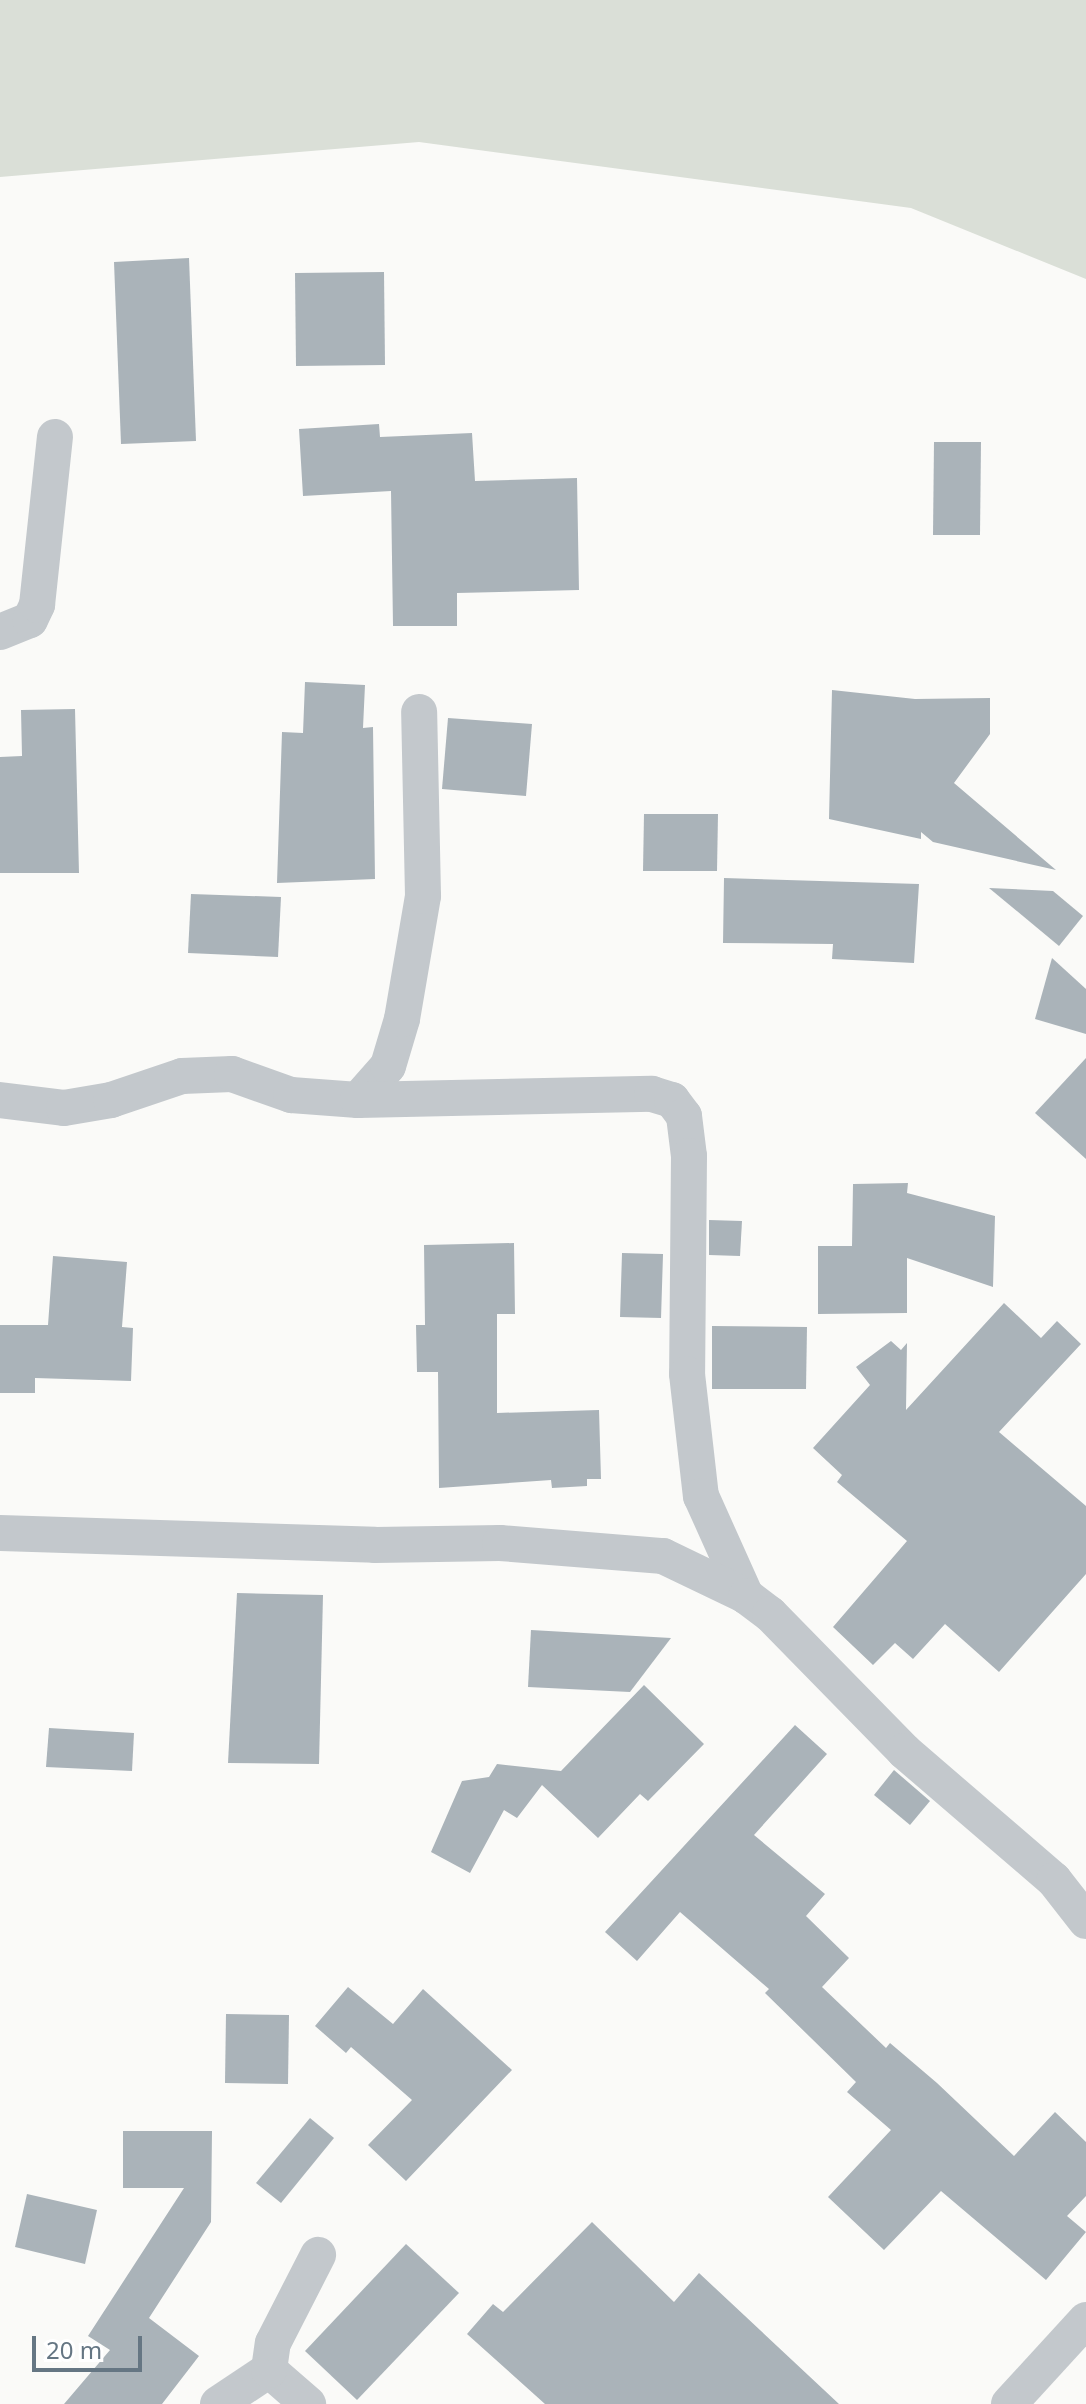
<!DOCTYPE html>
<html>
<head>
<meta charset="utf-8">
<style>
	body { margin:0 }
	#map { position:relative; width:1086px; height:2404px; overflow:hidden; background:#fafaf8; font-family:"Noto Sans",sans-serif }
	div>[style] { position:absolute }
	.green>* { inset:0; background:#dadfd7 }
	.building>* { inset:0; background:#aab3b9 }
	.minor>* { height:36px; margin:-18px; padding:0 18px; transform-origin:18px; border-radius:18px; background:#c3c8cc }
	span { translate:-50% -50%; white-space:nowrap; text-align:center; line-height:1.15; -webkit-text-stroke:8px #fff; paint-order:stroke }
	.scale { position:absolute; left:32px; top:2336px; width:110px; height:36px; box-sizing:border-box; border:4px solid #657683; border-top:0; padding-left:10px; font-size:24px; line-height:28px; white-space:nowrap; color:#657683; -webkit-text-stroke:6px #fff; paint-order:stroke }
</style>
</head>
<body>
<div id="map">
	<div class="green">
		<div style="clip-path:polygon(0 0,1086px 0,1086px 279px,911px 208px,419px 142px,0 177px)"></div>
	</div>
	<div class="building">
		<div style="clip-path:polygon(189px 258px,196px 441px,121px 444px,114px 262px)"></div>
		<div style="clip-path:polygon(384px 272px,385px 365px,296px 366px,295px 273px)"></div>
		<div style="clip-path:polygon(379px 424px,380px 437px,472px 433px,475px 481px,577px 478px,579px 590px,457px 593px,457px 626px,393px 626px,391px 491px,303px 496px,299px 429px)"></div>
		<div style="clip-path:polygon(934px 442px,981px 442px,980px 535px,933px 535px)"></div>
		<div style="clip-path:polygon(305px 682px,365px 685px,363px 728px,373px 727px,375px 879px,277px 883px,282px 732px,303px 733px)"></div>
		<div style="clip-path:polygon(832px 690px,915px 699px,990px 698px,990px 734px,954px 783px,1056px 870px,933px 842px,921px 832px,921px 839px,829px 819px)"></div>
		<div style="clip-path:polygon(75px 709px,79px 873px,0 873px,0 757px,22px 756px,21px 710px)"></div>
		<div style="clip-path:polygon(448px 718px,532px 724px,526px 796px,442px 789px)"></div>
		<div style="clip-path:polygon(644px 814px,718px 814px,717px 871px,643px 871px)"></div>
		<div style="clip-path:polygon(724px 878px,919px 884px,914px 963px,832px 959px,833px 944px,723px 943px)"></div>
		<div style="clip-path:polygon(989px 888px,1053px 891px,1083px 916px,1059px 946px)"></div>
		<div style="clip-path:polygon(191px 894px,281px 897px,278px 957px,188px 953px)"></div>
		<div style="clip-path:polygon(1052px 958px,1086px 989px,1086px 1034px,1035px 1019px)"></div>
		<div style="clip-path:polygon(1086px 1058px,1086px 1159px,1035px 1113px)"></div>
		<div style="clip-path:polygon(908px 1183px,907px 1193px,995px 1216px,993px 1287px,907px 1258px,907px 1313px,818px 1314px,818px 1246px,852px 1246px,853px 1184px)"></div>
		<div style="clip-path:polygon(709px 1220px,742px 1221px,740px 1256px,709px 1255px)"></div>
		<div style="clip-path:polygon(514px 1243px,515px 1314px,497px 1314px,497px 1413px,599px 1410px,601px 1479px,587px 1479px,587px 1486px,552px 1488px,551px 1480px,439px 1488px,438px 1372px,417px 1372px,416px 1325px,425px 1325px,424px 1245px)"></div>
		<div style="clip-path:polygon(622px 1253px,663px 1254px,661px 1318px,620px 1317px)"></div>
		<div style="clip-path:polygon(53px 1256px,127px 1262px,122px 1327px,133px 1328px,131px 1381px,35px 1378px,35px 1393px,0 1393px,0 1325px,48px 1325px)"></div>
		<div style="clip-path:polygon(1004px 1303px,1041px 1338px,1057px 1321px,1081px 1344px,999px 1432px,1086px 1506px,1086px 1574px,999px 1672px,945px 1624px,913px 1659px,895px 1643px,873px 1665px,833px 1627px,907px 1541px,837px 1482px,842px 1475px,813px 1448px,870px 1385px,856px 1367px,891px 1341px,901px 1350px,907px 1343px,906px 1410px)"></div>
		<div style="clip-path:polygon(712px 1326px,807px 1327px,806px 1389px,712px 1389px)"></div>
		<div style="clip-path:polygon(237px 1593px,323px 1595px,319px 1764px,228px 1763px)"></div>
		<div style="clip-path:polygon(531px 1630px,671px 1638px,630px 1692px,528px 1687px)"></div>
		<div style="clip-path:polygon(644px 1685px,704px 1744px,648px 1801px,640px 1794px,598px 1838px,542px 1785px,517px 1818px,504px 1810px,470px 1873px,431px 1852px,462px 1781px,489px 1777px,497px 1764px,561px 1771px)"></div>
		<div style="clip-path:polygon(795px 1725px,827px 1754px,754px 1835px,825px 1894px,806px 1916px,849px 1958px,822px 1987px,886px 2048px,890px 2043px,937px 2083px,1014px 2156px,1055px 2112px,1086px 2142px,1086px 2196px,1067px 2216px,1086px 2232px,1046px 2280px,941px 2191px,884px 2250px,828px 2197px,891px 2130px,847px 2092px,856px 2082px,765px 1993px,769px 1989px,680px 1912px,637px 1961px,605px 1932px)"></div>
		<div style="clip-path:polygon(49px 1728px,134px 1733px,132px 1771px,46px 1767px)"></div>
		<div style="clip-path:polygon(894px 1770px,930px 1801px,910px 1825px,874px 1795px)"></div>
		<div style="clip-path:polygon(348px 1987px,393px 2024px,423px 1989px,512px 2070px,406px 2181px,368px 2145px,412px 2100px,351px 2047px,346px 2053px,315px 2026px)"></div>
		<div style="clip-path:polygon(226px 2014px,289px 2015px,288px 2084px,225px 2083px)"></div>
		<div style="clip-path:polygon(310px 2118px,334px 2138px,281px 2203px,256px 2183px)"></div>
		<div style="clip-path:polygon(123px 2131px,212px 2131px,211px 2222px,149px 2318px,199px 2356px,162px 2404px,64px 2404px,110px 2350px,88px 2336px,184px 2188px,123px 2188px)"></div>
		<div style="clip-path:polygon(27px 2194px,97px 2210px,85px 2264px,15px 2247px)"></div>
		<div style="clip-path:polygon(592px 2222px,674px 2302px,699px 2273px,839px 2404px,545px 2404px,467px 2334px,493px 2304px,503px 2312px)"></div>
		<div style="clip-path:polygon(406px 2244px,459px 2293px,357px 2400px,305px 2351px)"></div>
	</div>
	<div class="minor">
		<div style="left:0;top:632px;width:32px;rotate:-22deg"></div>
		<div style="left:30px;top:620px;width:17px;rotate:-65deg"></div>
		<div style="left:37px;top:605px;width:169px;rotate:-83.9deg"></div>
		<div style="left:0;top:1100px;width:64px;rotate:7.1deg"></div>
		<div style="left:64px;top:1108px;width:48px;rotate:-9.7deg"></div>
		<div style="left:111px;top:1100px;width:75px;rotate:-18.7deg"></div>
		<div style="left:182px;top:1076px;width:50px;rotate:-2.3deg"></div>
		<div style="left:232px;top:1074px;width:63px;rotate:19.6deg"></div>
		<div style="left:291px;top:1095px;width:67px;rotate:4.3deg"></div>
		<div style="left:358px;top:1100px;width:45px;rotate:-48.6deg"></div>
		<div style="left:388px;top:1066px;width:49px;rotate:-73.4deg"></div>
		<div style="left:402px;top:1019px;width:125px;rotate:-80.3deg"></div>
		<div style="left:423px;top:896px;width:184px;rotate:-91.2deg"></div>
		<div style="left:358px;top:1100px;width:294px;rotate:-1.2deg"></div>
		<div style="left:652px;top:1094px;width:21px;rotate:17deg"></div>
		<div style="left:672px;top:1100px;width:20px;rotate:53deg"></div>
		<div style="left:684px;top:1116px;width:40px;rotate:82.9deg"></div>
		<div style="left:689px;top:1156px;width:218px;rotate:90.5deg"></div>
		<div style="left:687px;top:1374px;width:123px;rotate:83.5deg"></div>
		<div style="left:701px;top:1496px;width:110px;rotate:65.8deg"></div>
		<div style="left:0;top:1533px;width:375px;rotate:1.8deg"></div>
		<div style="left:375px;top:1545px;width:125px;rotate:-0.9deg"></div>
		<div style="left:500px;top:1543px;width:164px;rotate:4.6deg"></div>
		<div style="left:663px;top:1556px;width:92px;rotate:25.7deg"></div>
		<div style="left:746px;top:1596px;width:30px;rotate:37deg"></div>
		<div style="left:770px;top:1614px;width:192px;rotate:45.6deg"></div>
		<div style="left:904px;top:1751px;width:198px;rotate:40.7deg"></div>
		<div style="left:1054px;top:1880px;width:52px;rotate:52deg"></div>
		<div style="left:269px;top:2370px;width:52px;rotate:41.1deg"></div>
		<div style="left:218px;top:2404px;width:61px;rotate:-33.7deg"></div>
		<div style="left:269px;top:2370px;width:27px;rotate:-82deg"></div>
		<div style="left:273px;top:2343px;width:99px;rotate:-62.9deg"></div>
		<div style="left:1009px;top:2404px;width:114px;rotate:-47.5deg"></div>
	</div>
	<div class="scale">20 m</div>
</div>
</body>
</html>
